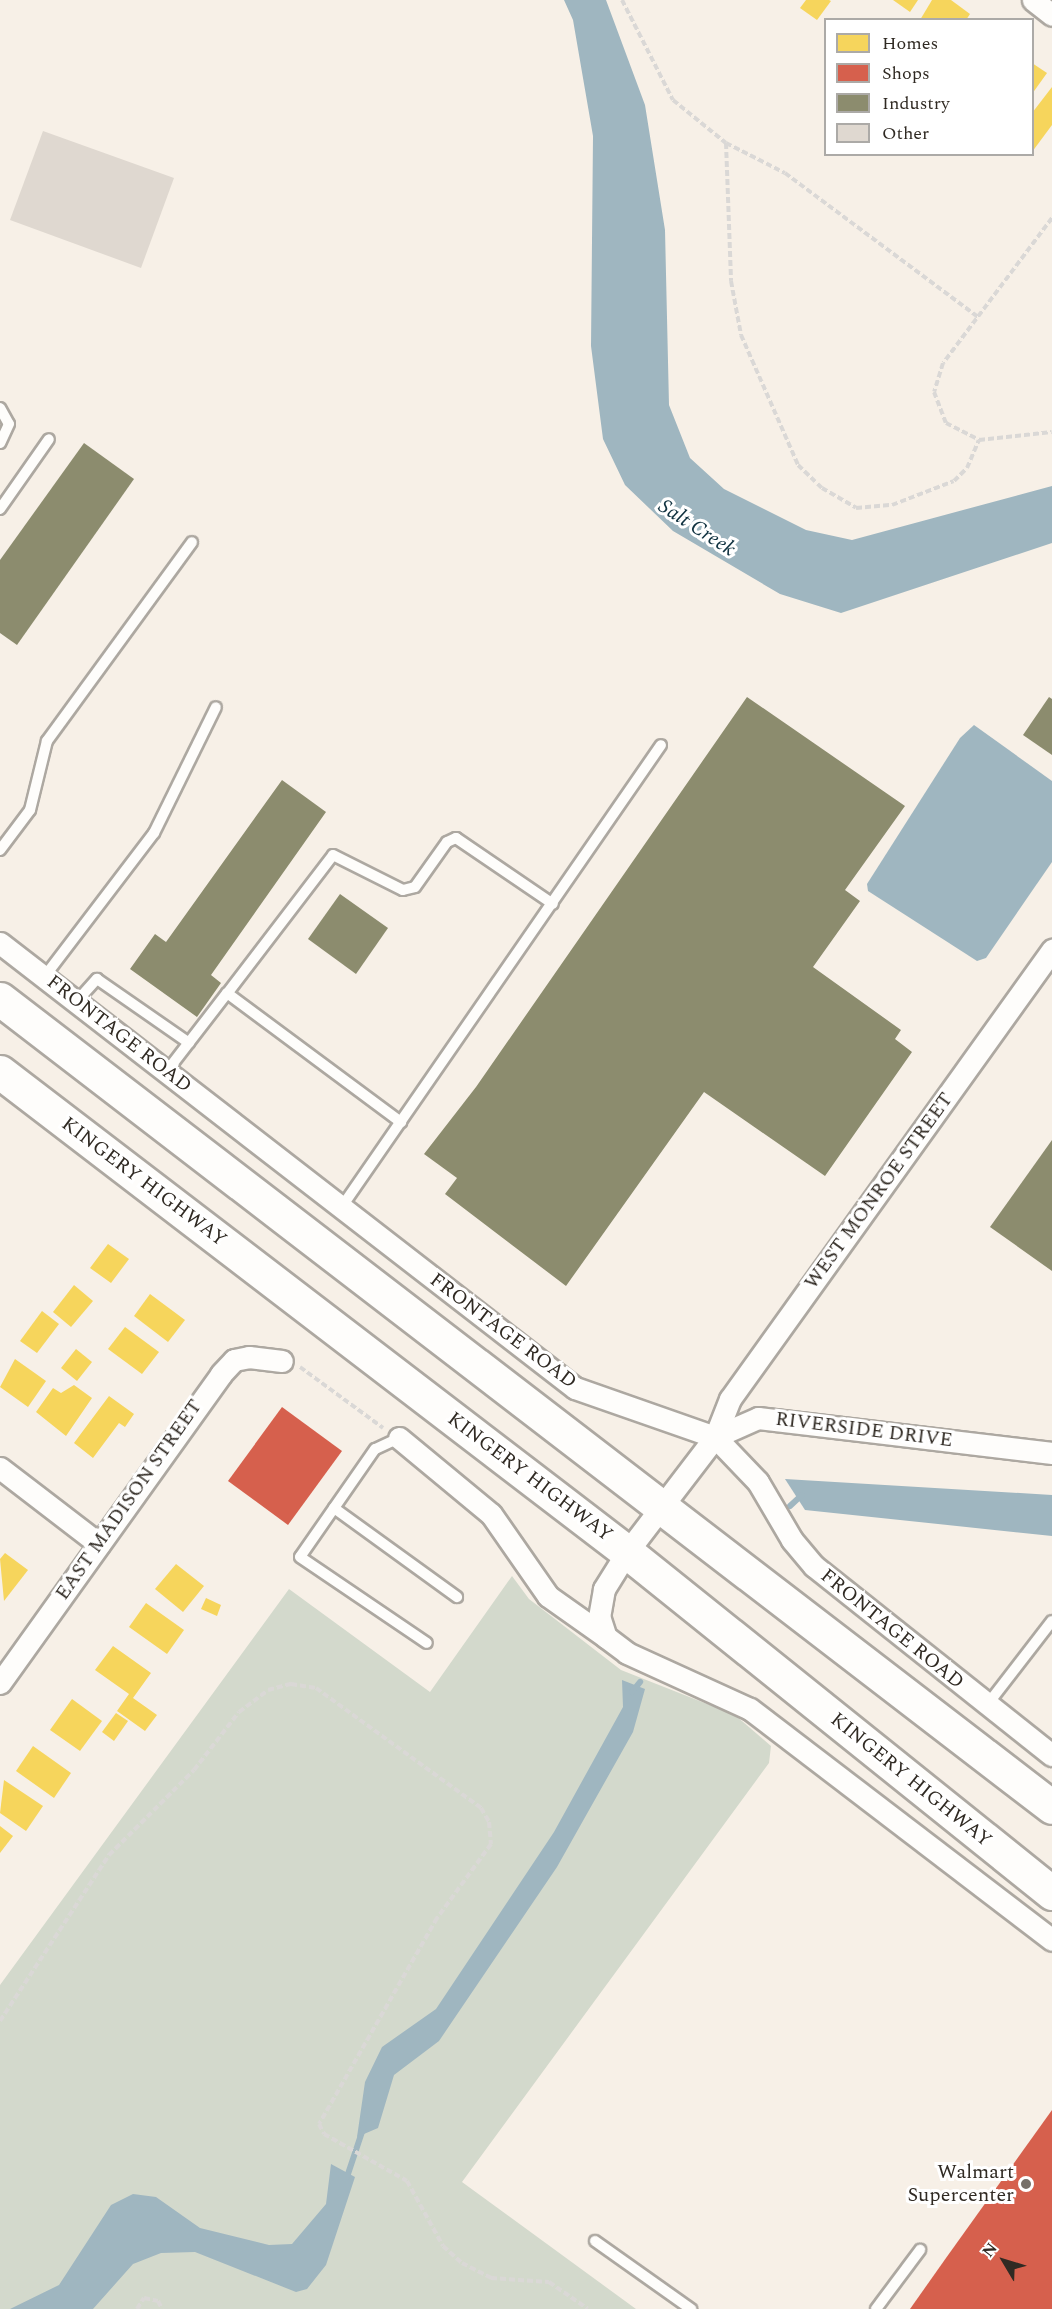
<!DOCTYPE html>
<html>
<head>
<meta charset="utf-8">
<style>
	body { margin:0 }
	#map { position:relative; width:1052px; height:2309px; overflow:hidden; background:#f7f0e7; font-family:Spectral,serif }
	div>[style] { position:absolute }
	.green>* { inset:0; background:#d3d9cc }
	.water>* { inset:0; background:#9fb6c0 }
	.homes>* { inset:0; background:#f6d55c }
	.shops>* { inset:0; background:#d6604d }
	.industry>* { inset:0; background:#8c8c6e }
	.stream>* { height:6px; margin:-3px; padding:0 3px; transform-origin:3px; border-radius:3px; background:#9fb6c0 }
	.building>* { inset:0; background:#dfd8d0 }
	.path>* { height:4px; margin-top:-2px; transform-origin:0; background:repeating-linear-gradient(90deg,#dad8d6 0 6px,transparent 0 9px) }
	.roads { filter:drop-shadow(2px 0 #ada8a1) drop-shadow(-2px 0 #ada8a1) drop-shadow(0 2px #ada8a1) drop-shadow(0 -2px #ada8a1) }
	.lane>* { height:10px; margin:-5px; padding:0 5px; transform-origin:5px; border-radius:5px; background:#fefdfb }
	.street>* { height:21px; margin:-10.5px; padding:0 10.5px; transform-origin:10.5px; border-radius:10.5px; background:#fefdfb }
	.highway>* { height:33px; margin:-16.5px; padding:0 16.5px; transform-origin:16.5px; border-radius:16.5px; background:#fefdfb }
	.dots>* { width:16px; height:16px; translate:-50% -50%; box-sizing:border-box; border:3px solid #fff; border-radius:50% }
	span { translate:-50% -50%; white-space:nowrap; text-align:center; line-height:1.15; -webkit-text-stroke:6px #fff; paint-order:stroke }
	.street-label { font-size:20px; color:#302a23 }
	.poi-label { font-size:20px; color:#302a23 }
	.right { translate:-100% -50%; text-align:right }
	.water-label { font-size:21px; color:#103240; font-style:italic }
	.legend { position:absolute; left:824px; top:18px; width:210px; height:138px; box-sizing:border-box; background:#fff; border:2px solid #acaaa7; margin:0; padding:8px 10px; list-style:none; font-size:18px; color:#302a23 }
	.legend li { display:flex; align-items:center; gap:12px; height:30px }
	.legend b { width:30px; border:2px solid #acaaa7 }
	.north { position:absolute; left:974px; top:2231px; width:60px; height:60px; -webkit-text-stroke:4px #fff; paint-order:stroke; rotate:308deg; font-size:16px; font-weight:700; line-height:24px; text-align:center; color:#302a23 }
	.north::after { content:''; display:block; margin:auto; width:21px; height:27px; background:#302a23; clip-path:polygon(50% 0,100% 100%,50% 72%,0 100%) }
</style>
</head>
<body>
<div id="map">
	<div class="green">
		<div style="clip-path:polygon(512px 1576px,529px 1599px,621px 1670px,735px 1715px,771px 1746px,769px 1763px,462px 2182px,636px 2309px,0 2309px,0 1985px,289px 1589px,430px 1692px)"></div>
	</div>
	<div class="water">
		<div style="clip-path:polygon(564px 0,606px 0,645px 105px,665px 230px,669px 405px,690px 458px,724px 489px,806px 530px,852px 540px,1052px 486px,1052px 543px,841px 613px,780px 594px,673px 531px,625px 485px,603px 439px,591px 346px,593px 136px,573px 20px)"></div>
		<div style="clip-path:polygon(974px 725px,1052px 781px,1052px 862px,986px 958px,977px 961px,868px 891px,867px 884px,960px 738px)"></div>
		<div style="clip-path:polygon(785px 1479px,1052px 1495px,1052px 1536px,805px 1510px)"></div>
		<div style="clip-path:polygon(622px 1680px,645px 1689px,633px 1732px,557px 1867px,439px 2041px,394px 2075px,378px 2128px,357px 2137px,365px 2082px,382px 2047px,436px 2009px,554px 1832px,623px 1707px)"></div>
		<div style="clip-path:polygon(331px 2164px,355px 2177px,326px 2265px,307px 2289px,296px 2292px,195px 2252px,161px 2253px,133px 2264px,93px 2309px,10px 2309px,59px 2285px,111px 2205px,133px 2194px,156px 2197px,200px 2228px,269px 2245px,292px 2244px,326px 2204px)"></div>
	</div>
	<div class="homes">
		<div style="clip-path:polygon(806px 0,829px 0,831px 1px,817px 20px,800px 8px)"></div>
		<div style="clip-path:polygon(893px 0,918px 0,910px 12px)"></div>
		<div style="clip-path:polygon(932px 0,951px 0,970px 14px,966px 20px,920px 20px)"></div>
		<div style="clip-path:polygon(1032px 63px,1047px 73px,1032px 94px)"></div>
		<div style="clip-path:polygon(1052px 87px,1052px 125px,1032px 152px,1032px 113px)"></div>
		<div style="clip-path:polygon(108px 1244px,129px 1259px,111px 1283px,90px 1268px)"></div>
		<div style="clip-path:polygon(74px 1285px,93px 1301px,71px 1327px,53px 1312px)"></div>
		<div style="clip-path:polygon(150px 1294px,185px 1320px,168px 1342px,134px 1316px)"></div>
		<div style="clip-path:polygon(42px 1311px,59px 1324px,37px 1353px,20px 1341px)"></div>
		<div style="clip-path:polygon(125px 1327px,159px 1352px,142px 1374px,108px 1349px)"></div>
		<div style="clip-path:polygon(76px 1349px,92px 1362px,77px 1381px,61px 1368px)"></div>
		<div style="clip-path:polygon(15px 1359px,46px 1381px,28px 1407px,0 1387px)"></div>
		<div style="clip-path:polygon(74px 1385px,92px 1398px,66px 1436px,36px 1412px,53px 1388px,61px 1393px)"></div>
		<div style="clip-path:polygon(109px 1396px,134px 1414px,125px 1427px,119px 1423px,93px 1458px,74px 1443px)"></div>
		<div style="clip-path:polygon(5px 1553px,28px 1570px,4px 1601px,0 1559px)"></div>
		<div style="clip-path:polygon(176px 1564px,204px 1586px,183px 1612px,155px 1589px)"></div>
		<div style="clip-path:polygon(206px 1598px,221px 1605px,217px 1616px,201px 1609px)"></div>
		<div style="clip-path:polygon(146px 1603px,184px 1630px,167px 1654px,129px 1627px)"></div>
		<div style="clip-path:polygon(113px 1646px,151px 1673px,133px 1698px,157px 1715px,145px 1731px,117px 1711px,129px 1694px,95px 1670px)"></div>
		<div style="clip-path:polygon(72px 1699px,102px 1721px,80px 1751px,50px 1730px)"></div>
		<div style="clip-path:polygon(116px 1713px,128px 1721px,114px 1741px,102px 1732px)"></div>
		<div style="clip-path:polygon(33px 1746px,71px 1773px,54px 1798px,16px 1771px)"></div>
		<div style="clip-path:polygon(4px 1780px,43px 1806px,26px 1831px,0 1813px)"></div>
		<div style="clip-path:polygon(0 1826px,13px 1836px,0 1853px)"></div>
	</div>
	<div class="shops">
		<div style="clip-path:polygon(282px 1407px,342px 1451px,288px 1525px,228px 1481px)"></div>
		<div style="clip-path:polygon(1052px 2110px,1052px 2309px,910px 2309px,946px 2258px)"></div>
	</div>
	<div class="industry">
		<div style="clip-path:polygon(84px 443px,134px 479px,17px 645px,0 633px,0 560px)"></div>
		<div style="clip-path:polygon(747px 697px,905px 806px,845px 890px,860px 901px,813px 967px,901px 1030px,895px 1039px,912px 1052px,825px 1176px,704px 1092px,566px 1286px,445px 1194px,457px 1178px,424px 1154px,476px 1087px)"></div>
		<div style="clip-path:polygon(1049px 697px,1052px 699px,1052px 755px,1023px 735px)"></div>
		<div style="clip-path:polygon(282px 780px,326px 812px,211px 975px,221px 983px,197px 1017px,130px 969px,155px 934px,166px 942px)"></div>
		<div style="clip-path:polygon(340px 894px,388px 928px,356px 974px,308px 939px)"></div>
		<div style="clip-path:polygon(1052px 1140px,1052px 1271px,990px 1227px)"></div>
	</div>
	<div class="stream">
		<div style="left:790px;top:1506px;width:16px;rotate:-43deg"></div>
		<div style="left:632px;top:1692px;width:13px;rotate:-51deg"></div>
		<div style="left:347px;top:2177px;width:51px;rotate:-71.6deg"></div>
	</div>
	<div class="building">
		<div style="clip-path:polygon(43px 131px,174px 178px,141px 268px,10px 220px)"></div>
	</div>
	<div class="path">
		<div style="left:622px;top:0;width:112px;rotate:63deg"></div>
		<div style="left:673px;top:100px;width:68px;rotate:39.1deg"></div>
		<div style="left:726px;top:143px;width:66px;rotate:27deg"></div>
		<div style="left:785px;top:173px;width:241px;rotate:36.7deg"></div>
		<div style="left:726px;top:143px;width:138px;rotate:87.9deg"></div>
		<div style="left:731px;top:281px;width:55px;rotate:79.5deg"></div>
		<div style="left:741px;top:335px;width:142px;rotate:66.3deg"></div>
		<div style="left:798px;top:465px;width:33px;rotate:44deg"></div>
		<div style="left:822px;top:488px;width:39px;rotate:30deg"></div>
		<div style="left:856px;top:508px;width:36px;rotate:-5deg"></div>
		<div style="left:892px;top:505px;width:66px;rotate:-21.2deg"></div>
		<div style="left:954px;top:481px;width:18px;rotate:-45deg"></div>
		<div style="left:967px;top:468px;width:30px;rotate:-67deg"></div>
		<div style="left:1052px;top:218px;width:181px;rotate:126.9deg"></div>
		<div style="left:943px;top:363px;width:30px;rotate:107deg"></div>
		<div style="left:934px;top:392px;width:33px;rotate:69deg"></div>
		<div style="left:946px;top:423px;width:37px;rotate:27deg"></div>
		<div style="left:979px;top:440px;width:73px;rotate:-6.3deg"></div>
		<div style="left:300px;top:1367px;width:103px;rotate:36.3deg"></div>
		<div style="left:0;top:2021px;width:199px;rotate:-56.7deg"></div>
		<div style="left:109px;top:1855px;width:120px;rotate:-45deg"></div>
		<div style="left:194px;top:1770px;width:73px;rotate:-52.2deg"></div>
		<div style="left:239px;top:1712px;width:36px;rotate:-37deg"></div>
		<div style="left:268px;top:1690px;width:24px;rotate:-15deg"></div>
		<div style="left:291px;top:1684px;width:25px;rotate:9deg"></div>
		<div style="left:316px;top:1688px;width:204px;rotate:36deg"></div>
		<div style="left:481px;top:1808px;width:16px;rotate:60deg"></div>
		<div style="left:489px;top:1822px;width:22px;rotate:85deg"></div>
		<div style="left:491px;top:1844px;width:92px;rotate:126.1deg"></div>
		<div style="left:437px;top:1918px;width:237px;rotate:119.8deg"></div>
		<div style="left:319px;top:2124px;width:11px;rotate:63deg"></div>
		<div style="left:324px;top:2134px;width:95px;rotate:29.5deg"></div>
		<div style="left:407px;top:2181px;width:74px;rotate:61deg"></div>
		<div style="left:443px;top:2246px;width:25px;rotate:42deg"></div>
		<div style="left:462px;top:2263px;width:33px;rotate:27deg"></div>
		<div style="left:491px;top:2278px;width:58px;rotate:3.9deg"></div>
		<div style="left:549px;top:2282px;width:47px;rotate:34.7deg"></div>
		<div style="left:137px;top:2309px;width:13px;rotate:-58deg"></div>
		<div style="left:144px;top:2298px;width:14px;rotate:12deg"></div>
		<div style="left:158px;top:2301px;width:9px;rotate:63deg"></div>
	</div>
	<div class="roads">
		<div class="lane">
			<div style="left:0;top:408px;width:18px;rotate:61deg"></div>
			<div style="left:9px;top:424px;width:21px;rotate:115deg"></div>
			<div style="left:0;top:509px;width:85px;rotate:-55deg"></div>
			<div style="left:0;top:850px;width:50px;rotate:-53.1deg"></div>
			<div style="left:30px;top:810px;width:71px;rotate:-76.2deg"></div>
			<div style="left:47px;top:741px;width:246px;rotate:-53.9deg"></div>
			<div style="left:45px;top:976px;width:180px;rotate:-52.7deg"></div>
			<div style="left:154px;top:833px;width:140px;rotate:-63.8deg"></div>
			<div style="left:226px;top:995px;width:176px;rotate:-52.6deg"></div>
			<div style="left:333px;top:855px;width:78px;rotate:26.6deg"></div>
			<div style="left:403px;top:890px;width:12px;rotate:-14deg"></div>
			<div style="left:415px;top:887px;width:55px;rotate:-54.6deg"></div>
			<div style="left:447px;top:842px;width:10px;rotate:-24deg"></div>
			<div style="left:456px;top:838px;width:117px;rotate:34.2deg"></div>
			<div style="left:77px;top:1001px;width:30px;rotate:-48deg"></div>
			<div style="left:97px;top:979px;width:112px;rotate:34.8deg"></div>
			<div style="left:167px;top:1071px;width:98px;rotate:-52.4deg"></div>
			<div style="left:227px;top:993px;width:217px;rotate:36.6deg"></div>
			<div style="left:343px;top:1205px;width:559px;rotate:-55.34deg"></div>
			<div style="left:399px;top:1438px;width:26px;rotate:155deg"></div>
			<div style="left:375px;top:1449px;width:131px;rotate:124.8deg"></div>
			<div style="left:300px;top:1557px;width:153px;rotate:34.1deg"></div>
			<div style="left:334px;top:1508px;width:152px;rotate:35.9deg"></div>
			<div style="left:987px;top:1705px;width:106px;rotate:-52.3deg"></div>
			<div style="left:595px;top:2241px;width:118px;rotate:35.3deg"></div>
			<div style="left:876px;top:2309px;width:74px;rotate:-53.3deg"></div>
		</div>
		<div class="street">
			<div style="left:1033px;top:0;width:24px;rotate:38deg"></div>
			<div style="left:0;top:943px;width:727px;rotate:37.74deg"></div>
			<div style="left:575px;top:1388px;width:148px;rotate:19.3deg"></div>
			<div style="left:715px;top:1437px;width:62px;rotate:46.3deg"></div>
			<div style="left:758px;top:1482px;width:67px;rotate:59.6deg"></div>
			<div style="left:792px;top:1540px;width:34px;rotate:50deg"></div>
			<div style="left:814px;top:1566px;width:304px;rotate:38.5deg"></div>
			<div style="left:715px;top:1437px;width:41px;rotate:-68.5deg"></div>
			<div style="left:730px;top:1399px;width:553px;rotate:-54.35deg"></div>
			<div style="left:399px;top:1438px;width:119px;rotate:39.6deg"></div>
			<div style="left:491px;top:1514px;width:100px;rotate:55.2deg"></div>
			<div style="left:548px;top:1596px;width:71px;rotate:35.3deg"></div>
			<div style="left:1052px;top:1453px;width:296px;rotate:-173.2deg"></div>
			<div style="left:758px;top:1418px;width:47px;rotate:156.2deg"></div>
			<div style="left:715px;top:1437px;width:145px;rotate:127.4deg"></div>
			<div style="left:627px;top:1552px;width:44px;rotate:121.9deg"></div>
			<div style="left:604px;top:1589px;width:27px;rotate:100deg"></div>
			<div style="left:599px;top:1616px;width:22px;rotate:72deg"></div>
			<div style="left:606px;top:1637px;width:26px;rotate:37deg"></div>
			<div style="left:627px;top:1653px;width:135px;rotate:24.5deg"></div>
			<div style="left:750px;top:1709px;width:380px;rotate:37.4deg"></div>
			<div style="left:0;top:1468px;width:125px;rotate:37.5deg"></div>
			<div style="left:0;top:1683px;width:380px;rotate:-54.4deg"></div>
			<div style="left:221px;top:1374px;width:19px;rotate:-47deg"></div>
			<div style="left:234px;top:1360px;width:15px;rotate:-11deg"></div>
			<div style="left:249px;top:1357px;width:33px;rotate:7deg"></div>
		</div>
		<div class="highway">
			<div style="left:0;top:999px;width:1326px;rotate:37.53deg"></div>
			<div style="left:0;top:1072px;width:790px;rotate:37.44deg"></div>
			<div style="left:627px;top:1552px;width:545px;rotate:38.74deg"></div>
		</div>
	</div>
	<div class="dots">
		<div style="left:1026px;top:2184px;background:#766f68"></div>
	</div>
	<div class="street-label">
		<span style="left:119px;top:1034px;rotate:38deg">FRONTAGE ROAD</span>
		<span style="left:144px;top:1182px;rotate:37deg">KINGERY HIGHWAY</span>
		<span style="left:879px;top:1191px;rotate:-54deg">WEST MONROE STREET</span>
		<span style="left:503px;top:1331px;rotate:37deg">FRONTAGE ROAD</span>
		<span style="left:864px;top:1430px;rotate:7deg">RIVERSIDE DRIVE</span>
		<span style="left:530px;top:1477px;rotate:37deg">KINGERY HIGHWAY</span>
		<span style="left:129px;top:1500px;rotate:-55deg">EAST MADISON STREET</span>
		<span style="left:892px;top:1629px;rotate:39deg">FRONTAGE ROAD</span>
		<span style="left:911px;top:1780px;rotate:39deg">KINGERY HIGHWAY</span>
	</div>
	<div class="poi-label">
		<span class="right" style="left:1014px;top:2184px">Walmart<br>Supercenter</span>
	</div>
	<div class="water-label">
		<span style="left:697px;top:528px;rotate:33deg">Salt Creek</span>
	</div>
	<ul class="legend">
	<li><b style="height:16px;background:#f6d55c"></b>Homes</li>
	<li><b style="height:16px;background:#d6604d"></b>Shops</li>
	<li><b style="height:16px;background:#8c8c6e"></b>Industry</li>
	<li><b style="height:16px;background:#dfd8d0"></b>Other</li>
	</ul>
	<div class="north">N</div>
</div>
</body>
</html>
